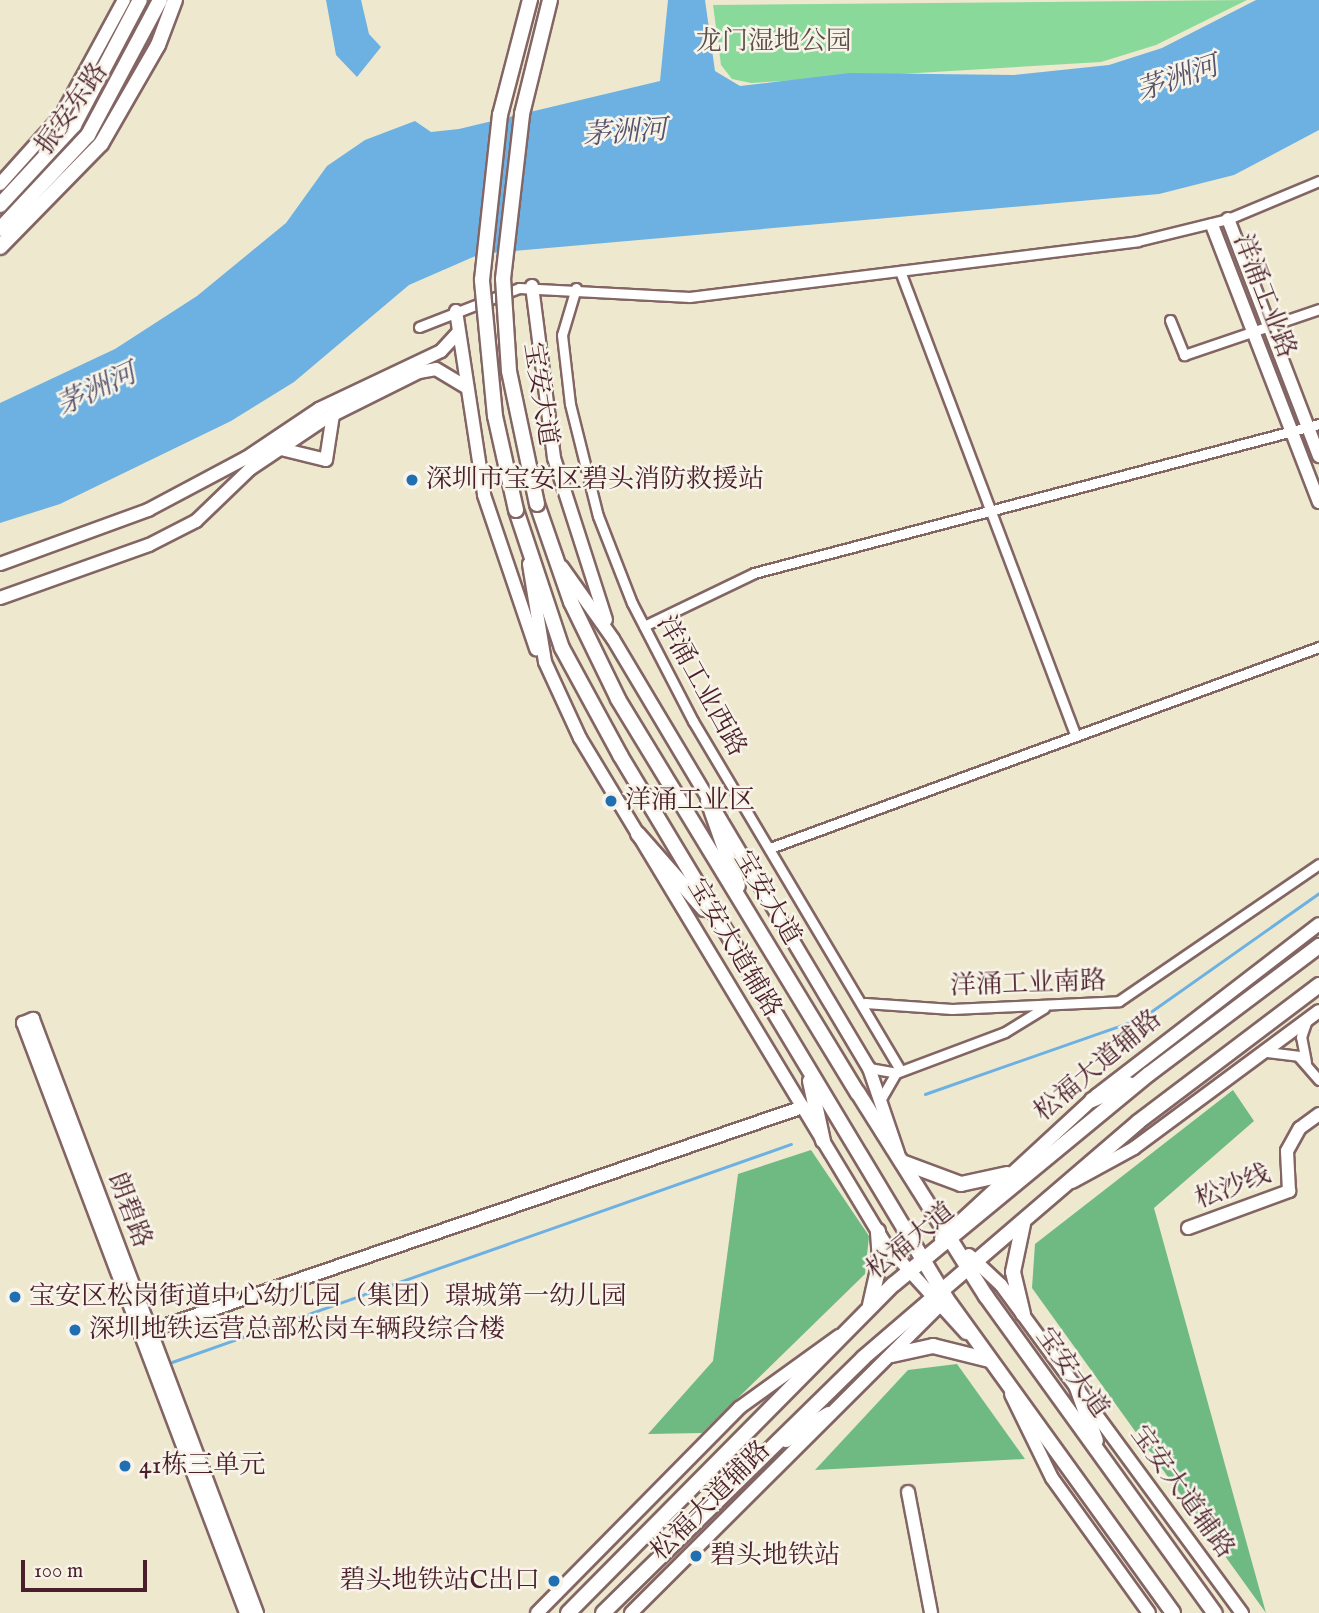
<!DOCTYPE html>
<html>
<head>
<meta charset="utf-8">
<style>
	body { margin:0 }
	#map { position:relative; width:1319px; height:1613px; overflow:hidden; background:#eee8cf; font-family:"IM FELL English","Noto Serif SC",serif }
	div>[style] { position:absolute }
	.green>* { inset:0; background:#89da9a }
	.forest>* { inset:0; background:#6eba82 }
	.water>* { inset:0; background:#6cb1e2 }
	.stream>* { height:2.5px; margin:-1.25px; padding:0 1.25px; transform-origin:1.25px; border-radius:1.25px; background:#6cb1e2 }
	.roads { filter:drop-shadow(2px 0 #836564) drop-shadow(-2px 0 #836564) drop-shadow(0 2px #836564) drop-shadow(0 -2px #836564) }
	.minor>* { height:9px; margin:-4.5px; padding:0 4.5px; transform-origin:4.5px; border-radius:4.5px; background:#fff }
	.tertiary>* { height:12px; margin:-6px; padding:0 6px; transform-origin:6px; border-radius:6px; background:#fff }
	.secondary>* { height:12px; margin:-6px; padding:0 6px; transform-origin:6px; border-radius:6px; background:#fff }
	.primary>* { height:14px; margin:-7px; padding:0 7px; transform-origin:7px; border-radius:7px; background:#fff }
	.bridges { filter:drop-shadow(2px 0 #836564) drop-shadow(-2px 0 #836564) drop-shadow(0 2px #836564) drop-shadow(0 -2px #836564) }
	.primary-bridge>* { height:14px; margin:-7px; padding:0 7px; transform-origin:7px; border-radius:7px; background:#fff }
	.dots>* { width:19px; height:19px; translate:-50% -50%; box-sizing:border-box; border:4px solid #f7f3e8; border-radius:50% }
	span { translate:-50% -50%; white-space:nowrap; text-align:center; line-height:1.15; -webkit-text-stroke:5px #f7f3e8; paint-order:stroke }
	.park-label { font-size:26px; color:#5a4e47 }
	.street-label { font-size:26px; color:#4a1f2b }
	.poi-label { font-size:26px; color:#4a1f2b }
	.left { translate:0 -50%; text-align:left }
	.right { translate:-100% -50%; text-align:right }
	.water-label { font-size:28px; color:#56526b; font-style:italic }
	.scale { position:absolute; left:21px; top:1560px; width:126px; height:32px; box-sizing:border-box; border:4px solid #4a1f2b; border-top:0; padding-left:9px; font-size:21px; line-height:24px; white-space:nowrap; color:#4a1f2b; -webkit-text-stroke:5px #f7f3e8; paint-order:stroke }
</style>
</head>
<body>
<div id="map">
	<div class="green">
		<div style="clip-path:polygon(1247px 0,1156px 45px,1101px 62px,751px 83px,732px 79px,721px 65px,713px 5px)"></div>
	</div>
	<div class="forest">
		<div style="clip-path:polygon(1233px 1090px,1254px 1121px,1154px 1208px,1266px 1613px,1032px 1288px,1035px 1244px)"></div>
		<div style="clip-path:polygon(811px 1150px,869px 1236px,865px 1274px,702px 1433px,648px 1434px,713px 1361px,738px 1174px)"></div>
		<div style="clip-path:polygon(957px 1364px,1025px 1459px,815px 1470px,908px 1370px)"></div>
	</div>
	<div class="water">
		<div style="clip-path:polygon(326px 0,361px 0,369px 34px,381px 47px,357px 77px,336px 55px)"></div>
		<div style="clip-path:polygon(668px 0,705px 0,715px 71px,740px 86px,850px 73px,1014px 75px,1109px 65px,1162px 48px,1256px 0,1319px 0,1319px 130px,1234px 175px,1159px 194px,480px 254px,409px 285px,294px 382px,231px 421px,60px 504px,0 523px,0 403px,115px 349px,197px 296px,286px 223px,327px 166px,365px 140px,415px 121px,431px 132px,459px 129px,660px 81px)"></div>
	</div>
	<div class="stream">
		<div style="left:925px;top:1094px;width:230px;rotate:-19.3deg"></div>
		<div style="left:1142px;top:1018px;width:217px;rotate:-35.2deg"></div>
		<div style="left:172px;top:1362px;width:656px;rotate:-19.4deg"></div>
	</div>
	<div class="roads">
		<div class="minor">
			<div style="left:900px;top:271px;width:497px;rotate:69.3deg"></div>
			<div style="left:576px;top:288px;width:49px;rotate:106.6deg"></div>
			<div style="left:562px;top:335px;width:69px;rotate:83.4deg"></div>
			<div style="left:570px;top:404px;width:115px;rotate:76deg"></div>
			<div style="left:598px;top:516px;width:93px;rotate:68.7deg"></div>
			<div style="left:632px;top:603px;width:133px;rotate:62.7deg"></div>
			<div style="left:693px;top:721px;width:407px;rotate:59.3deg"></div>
			<div style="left:1170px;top:320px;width:38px;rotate:68deg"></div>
			<div style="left:1184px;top:355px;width:143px;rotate:-18.8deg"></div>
			<div style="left:419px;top:327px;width:107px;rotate:-21.3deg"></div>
			<div style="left:519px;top:288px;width:171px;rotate:3deg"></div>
			<div style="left:690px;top:297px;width:451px;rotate:-7.1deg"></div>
			<div style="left:1138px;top:241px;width:93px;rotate:-13.7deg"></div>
			<div style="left:1228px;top:219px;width:99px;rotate:-22.7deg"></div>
			<div style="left:644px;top:626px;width:122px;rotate:-25.7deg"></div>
			<div style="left:754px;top:573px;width:584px;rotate:-14.77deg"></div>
			<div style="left:770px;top:848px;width:585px;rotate:-20.11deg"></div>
			<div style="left:865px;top:1003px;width:87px;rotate:3.9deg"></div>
			<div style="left:952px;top:1009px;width:167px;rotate:-2.7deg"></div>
			<div style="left:1119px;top:1001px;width:242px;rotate:-34.4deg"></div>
			<div style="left:1267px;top:1052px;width:31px;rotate:7deg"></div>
			<div style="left:1298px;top:1056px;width:32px;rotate:49deg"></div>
			<div style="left:1306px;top:1062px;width:25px;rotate:-101deg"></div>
			<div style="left:1301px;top:1037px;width:18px;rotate:-71deg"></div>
			<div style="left:869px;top:1068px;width:27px;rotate:10deg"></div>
			<div style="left:896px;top:1073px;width:116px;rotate:-20.6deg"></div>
			<div style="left:1005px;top:1032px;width:46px;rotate:-31.6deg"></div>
			<div style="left:882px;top:1097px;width:28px;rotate:-60deg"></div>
		</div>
		<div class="tertiary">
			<div style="left:1228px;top:219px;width:254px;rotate:69deg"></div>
			<div style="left:1212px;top:225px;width:297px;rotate:68.9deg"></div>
			<div style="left:281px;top:449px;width:46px;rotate:13.7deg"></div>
			<div style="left:326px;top:460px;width:46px;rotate:-81.2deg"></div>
			<div style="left:0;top:564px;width:158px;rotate:-20deg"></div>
			<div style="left:148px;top:510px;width:111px;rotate:-28deg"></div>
			<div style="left:246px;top:458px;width:88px;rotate:-33.9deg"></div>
			<div style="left:319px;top:409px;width:135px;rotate:-25.4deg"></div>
			<div style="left:441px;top:351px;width:25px;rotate:-47deg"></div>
			<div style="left:0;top:598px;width:158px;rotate:-19.6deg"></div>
			<div style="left:149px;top:545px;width:53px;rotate:-27.1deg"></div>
			<div style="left:196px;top:521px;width:75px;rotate:-43.9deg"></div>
			<div style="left:250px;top:469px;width:88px;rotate:-33.9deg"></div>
			<div style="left:323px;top:420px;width:107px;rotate:-26.6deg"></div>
			<div style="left:419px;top:372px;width:17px;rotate:-10deg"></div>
			<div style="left:436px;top:369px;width:33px;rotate:31deg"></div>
			<div style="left:1188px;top:1228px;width:108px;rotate:-20.1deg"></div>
			<div style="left:1289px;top:1191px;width:40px;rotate:-92.9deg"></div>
			<div style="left:1287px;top:1151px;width:26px;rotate:-61deg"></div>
			<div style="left:1300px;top:1128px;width:24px;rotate:-36deg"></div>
			<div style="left:161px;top:1327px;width:679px;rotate:-18.92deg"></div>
			<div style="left:908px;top:1492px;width:123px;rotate:79.2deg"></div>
			<div style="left:246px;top:1613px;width:631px;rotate:-110.7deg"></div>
			<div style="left:23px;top:1023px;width:11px;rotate:-22deg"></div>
			<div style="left:33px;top:1019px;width:635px;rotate:69.34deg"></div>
		</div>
		<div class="secondary">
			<div style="left:0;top:184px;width:91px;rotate:-48.1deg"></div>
			<div style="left:61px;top:116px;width:132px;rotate:-61.5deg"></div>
			<div style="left:532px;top:286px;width:173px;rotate:82.7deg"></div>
			<div style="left:554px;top:458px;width:170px;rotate:72.2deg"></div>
			<div style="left:456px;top:311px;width:186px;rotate:81.3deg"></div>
			<div style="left:484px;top:495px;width:163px;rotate:71.3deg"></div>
			<div style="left:529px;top:564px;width:99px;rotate:80.7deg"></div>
			<div style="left:545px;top:662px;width:84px;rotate:65.3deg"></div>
			<div style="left:580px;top:738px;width:592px;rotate:58.89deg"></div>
			<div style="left:886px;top:1245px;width:119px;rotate:47.7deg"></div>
			<div style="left:562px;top:567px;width:88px;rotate:54.7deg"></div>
			<div style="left:613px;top:639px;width:500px;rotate:59.2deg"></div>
			<div style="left:869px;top:1068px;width:90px;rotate:71.2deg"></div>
			<div style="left:1072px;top:1182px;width:71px;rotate:-28.7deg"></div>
			<div style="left:1134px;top:1148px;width:230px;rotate:-36.5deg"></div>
			<div style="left:941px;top:1239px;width:212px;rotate:-42.7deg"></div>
			<div style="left:1097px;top:1095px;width:280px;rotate:-37.6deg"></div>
			<div style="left:969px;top:1255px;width:44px;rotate:43.2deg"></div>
			<div style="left:1001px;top:1285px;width:407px;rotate:53.7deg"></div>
			<div style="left:1011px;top:1394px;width:93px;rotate:64deg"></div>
			<div style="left:1052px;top:1478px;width:166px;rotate:54.3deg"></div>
			<div style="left:537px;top:1613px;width:288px;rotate:-45.4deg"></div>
			<div style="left:739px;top:1408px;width:123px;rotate:-35.8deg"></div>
			<div style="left:631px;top:1613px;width:441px;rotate:-44.9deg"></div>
		</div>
		<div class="primary">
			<div style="left:0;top:205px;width:109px;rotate:-47.2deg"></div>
			<div style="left:74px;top:125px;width:141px;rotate:-62.2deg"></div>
			<div style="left:0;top:229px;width:129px;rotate:-46.9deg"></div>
			<div style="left:88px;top:135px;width:153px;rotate:-61.9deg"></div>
			<div style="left:0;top:247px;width:144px;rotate:-45.6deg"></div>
			<div style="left:101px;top:144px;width:114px;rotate:-60.1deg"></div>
			<div style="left:158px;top:45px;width:48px;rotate:-69.3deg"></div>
			<div style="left:537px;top:504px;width:104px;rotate:70.9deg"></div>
			<div style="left:571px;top:602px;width:108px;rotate:64.1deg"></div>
			<div style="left:618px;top:699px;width:461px;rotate:58.7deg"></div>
			<div style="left:858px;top:1093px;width:240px;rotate:57.8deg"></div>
			<div style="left:986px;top:1296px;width:391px;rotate:54.2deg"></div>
			<div style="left:516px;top:510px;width:145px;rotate:71.6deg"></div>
			<div style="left:562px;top:648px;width:122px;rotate:61.5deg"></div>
			<div style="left:620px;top:755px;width:633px;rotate:59.02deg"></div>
			<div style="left:946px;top:1298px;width:388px;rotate:54.2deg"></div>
			<div style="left:708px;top:801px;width:90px;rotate:70.6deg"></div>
			<div style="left:638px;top:834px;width:100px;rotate:48.7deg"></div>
			<div style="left:810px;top:1081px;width:61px;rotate:77.8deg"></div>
			<div style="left:1092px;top:1100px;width:40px;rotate:-23.4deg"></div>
			<div style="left:902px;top:1162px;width:63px;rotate:20.4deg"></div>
			<div style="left:961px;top:1184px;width:47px;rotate:-12.3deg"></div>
			<div style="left:870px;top:1305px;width:45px;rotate:-77.2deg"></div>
			<div style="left:880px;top:1261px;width:30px;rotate:-94deg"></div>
			<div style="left:1023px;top:1314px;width:43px;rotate:-103.4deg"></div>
			<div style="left:1013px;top:1272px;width:49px;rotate:-78.2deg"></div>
			<div style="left:892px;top:1355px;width:42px;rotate:-12.4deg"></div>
			<div style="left:933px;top:1346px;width:58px;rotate:14deg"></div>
			<div style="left:1076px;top:1385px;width:59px;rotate:70.3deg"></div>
			<div style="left:786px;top:1440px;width:50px;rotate:-31.2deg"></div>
			<div style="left:568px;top:1613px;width:463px;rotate:-45.3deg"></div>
			<div style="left:894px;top:1284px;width:330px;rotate:-39.5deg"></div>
			<div style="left:1149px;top:1074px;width:213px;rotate:-37deg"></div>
			<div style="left:603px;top:1613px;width:364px;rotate:-44.4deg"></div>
			<div style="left:863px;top:1358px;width:362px;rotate:-40.6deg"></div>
			<div style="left:1138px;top:1122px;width:227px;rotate:-37.1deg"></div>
		</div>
	</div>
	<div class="bridges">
		<div class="primary-bridge">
			<div style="left:537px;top:504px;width:136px;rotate:-101.9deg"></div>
			<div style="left:509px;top:371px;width:92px;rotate:-93.7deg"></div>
			<div style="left:503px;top:279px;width:166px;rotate:-83.4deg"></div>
			<div style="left:522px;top:114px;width:117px;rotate:-76.2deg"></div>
			<div style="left:516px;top:510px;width:96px;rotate:-102.6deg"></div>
			<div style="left:495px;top:416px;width:137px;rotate:-95.5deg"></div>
			<div style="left:482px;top:280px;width:166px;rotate:-83.8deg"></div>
			<div style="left:500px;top:115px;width:119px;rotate:-75.4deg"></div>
		</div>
	</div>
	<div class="dots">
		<div style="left:412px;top:480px;background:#1f6fb2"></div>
		<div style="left:611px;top:801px;background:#1f6fb2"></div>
		<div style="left:15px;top:1297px;background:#1f6fb2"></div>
		<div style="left:75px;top:1330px;background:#1f6fb2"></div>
		<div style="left:125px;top:1466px;background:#1f6fb2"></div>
		<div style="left:696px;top:1556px;background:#1f6fb2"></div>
		<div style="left:554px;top:1581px;background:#1f6fb2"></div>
	</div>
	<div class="park-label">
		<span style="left:774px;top:42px">龙门湿地公园</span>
	</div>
	<div class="street-label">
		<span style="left:72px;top:109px;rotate:-55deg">振安东路</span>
		<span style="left:1264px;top:296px;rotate:69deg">洋涌工业路</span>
		<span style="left:540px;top:394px;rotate:81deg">宝安大道</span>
		<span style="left:701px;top:686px;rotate:61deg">洋涌工业西路</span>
		<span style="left:767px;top:898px;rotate:59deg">宝安大道</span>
		<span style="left:734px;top:948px;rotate:59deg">宝安大道辅路</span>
		<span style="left:1028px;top:984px;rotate:-2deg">洋涌工业南路</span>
		<span style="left:1098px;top:1066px;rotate:-40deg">松福大道辅路</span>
		<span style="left:1233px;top:1187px;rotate:-21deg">松沙线</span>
		<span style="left:129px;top:1210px;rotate:69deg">朗碧路</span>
		<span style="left:911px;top:1241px;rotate:-39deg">松福大道</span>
		<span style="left:1072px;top:1373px;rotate:54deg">宝安大道</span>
		<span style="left:1182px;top:1492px;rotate:54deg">宝安大道辅路</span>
		<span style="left:711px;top:1501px;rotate:-45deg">松福大道辅路</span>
	</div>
	<div class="poi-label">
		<span class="left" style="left:426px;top:480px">深圳市宝安区碧头消防救援站</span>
		<span class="left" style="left:625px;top:801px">洋涌工业区</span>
		<span class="left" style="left:29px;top:1297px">宝安区松岗街道中心幼儿园（集团）璟城第一幼儿园</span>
		<span class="left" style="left:89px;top:1330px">深圳地铁运营总部松岗车辆段综合楼</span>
		<span class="left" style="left:139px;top:1466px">41栋三单元</span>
		<span class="left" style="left:710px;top:1556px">碧头地铁站</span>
		<span class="right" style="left:540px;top:1581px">碧头地铁站C出口</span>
	</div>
	<div class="water-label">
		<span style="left:1178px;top:80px;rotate:-19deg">茅洲河</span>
		<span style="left:625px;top:134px;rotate:-4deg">茅洲河</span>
		<span style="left:97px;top:391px;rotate:-25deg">茅洲河</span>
	</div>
	<div class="scale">100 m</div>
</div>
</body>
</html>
